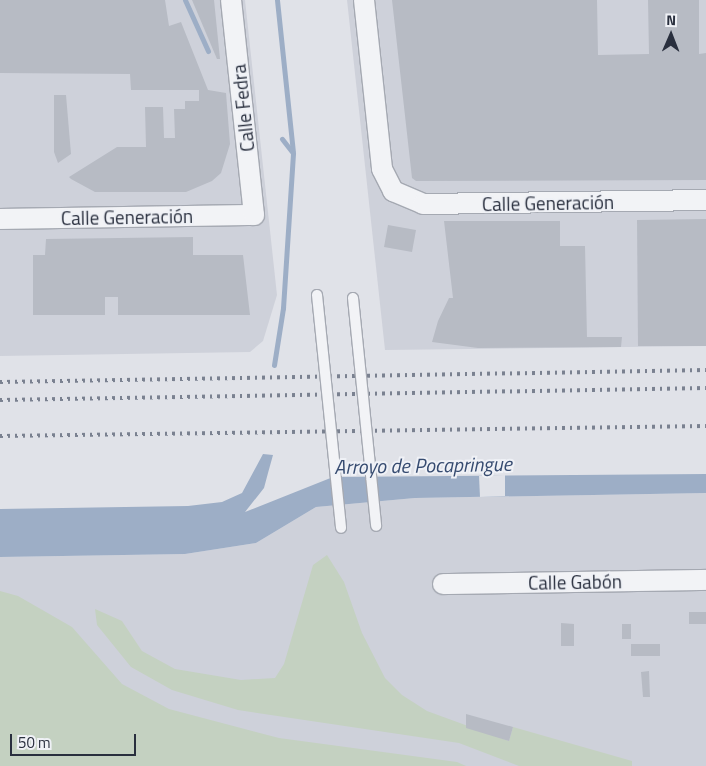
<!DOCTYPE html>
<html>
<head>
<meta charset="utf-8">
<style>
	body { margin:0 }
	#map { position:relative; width:706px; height:766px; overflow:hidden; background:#e0e2e8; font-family:"Titillium Web",sans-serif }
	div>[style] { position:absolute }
	.built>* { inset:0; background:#ced1da }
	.green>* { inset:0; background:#c4d1c1 }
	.water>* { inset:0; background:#9daec6 }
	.pier>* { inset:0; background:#e0e2e8 }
	.stream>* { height:5px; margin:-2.5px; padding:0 2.5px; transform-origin:2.5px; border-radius:2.5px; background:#9daec6 }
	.building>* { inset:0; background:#b7bbc4 }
	.roads { filter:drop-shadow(1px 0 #a5a9b2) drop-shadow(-1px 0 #a5a9b2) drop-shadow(0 1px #a5a9b2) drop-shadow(0 -1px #a5a9b2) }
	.street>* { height:20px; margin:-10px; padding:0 10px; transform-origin:10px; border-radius:10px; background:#f2f3f6 }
	.rail>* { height:4px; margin-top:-2px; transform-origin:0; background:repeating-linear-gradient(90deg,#7a8190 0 2.5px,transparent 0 7.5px) }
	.bridges { filter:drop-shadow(1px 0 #a5a9b2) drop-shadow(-1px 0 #a5a9b2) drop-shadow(0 1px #a5a9b2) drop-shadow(0 -1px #a5a9b2) }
	.lane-bridge>* { height:10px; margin:-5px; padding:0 5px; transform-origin:5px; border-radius:5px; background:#f2f3f6 }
	span { translate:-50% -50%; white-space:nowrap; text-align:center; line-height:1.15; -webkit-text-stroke:4px #eff1f6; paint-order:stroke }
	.street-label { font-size:19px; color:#292f3e }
	.water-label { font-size:20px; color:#364b70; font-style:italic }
	.north { position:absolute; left:646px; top:10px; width:50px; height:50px; -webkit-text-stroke:4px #eff1f6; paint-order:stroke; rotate:1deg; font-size:14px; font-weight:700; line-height:20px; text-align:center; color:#292f3e }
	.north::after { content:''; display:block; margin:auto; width:18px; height:22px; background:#292f3e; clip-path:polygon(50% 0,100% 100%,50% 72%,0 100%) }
	.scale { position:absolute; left:10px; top:734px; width:126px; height:22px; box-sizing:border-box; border:2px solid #292f3e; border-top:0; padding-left:6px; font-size:15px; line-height:18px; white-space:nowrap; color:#292f3e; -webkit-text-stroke:4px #eff1f6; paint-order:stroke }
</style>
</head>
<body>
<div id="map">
	<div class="built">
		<div style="clip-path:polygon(0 0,245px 0,277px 295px,263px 341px,250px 352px,0 356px)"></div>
		<div style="clip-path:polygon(347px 0,706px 0,706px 346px,385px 350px)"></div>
		<div style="clip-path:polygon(706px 493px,706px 766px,0 766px,0 557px,185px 554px,256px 543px,316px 507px,415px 498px)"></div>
	</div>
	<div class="green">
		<div style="clip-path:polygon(327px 555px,344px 582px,362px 633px,385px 678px,402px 695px,427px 711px,509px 741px,513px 727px,632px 761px,632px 766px,519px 766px,459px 743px,238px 710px,172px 690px,131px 667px,97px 625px,95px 609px,122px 621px,142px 651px,175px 669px,241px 680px,275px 678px,284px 664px,313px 565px)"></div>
		<div style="clip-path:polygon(0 591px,18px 596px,72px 627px,122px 684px,169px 709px,279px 738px,457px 762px,466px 766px,0 766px)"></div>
	</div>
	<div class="water">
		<div style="clip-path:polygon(263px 454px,273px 455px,268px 473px,264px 488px,245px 512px,333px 477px,706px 474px,706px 493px,415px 498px,316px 507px,256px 543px,185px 554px,0 557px,0 509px,188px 506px,222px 502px,242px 493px)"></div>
	</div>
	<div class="pier">
		<div style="clip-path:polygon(505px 475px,505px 496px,480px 497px,479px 476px)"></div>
	</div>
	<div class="stream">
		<div style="left:185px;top:0;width:56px;rotate:65.7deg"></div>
		<div style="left:277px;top:0;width:152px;rotate:84deg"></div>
		<div style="left:274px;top:365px;width:58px;rotate:-81deg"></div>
		<div style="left:283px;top:308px;width:155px;rotate:-86.3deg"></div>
		<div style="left:293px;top:153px;width:18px;rotate:-128deg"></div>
	</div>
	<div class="building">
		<div style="clip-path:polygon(0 0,165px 0,169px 26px,181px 22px,208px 90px,226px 93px,230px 144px,221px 173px,212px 181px,186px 192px,95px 192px,71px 179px,69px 177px,117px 147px,146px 147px,145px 107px,163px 107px,164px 138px,175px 138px,174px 109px,185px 109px,185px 101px,199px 101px,199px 90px,131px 90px,130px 74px,0 73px)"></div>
		<div style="clip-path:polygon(192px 0,214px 0,220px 59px,217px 59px)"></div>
		<div style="clip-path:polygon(392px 0,597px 0,598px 55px,649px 54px,648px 0,699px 0,699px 54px,706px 53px,706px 180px,416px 181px,412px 178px)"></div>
		<div style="clip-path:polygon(54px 95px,66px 95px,71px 154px,58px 163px,54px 152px)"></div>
		<div style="clip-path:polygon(706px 219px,706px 346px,638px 346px,637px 220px)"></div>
		<div style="clip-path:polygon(444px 221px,560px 221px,560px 246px,585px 246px,587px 337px,622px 337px,621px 347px,478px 348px,432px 342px,438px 321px,449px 298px,453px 298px)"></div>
		<div style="clip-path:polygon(388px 225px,416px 230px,412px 252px,384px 247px)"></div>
		<div style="clip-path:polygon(193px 237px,193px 255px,243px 255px,250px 315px,118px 315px,118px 297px,105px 297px,105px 315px,33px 315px,33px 255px,45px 255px,46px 239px)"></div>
		<div style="clip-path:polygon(689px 612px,706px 612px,706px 624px,689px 624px)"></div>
		<div style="clip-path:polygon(561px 623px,574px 624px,574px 646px,561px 646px)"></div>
		<div style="clip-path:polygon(622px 624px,631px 624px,631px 639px,622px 639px)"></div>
		<div style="clip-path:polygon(631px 644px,660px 644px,660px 656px,631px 656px)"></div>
		<div style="clip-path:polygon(649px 671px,650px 697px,643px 697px,641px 672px)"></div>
		<div style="clip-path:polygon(466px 714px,513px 727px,509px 741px,466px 728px)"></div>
	</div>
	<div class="roads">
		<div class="street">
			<div style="left:364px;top:0;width:170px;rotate:83.9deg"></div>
			<div style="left:382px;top:169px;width:25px;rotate:63deg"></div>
			<div style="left:393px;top:191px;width:33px;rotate:23deg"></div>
			<div style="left:423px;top:204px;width:283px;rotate:-0.8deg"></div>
			<div style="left:0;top:219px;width:254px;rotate:-0.9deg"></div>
			<div style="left:254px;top:215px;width:216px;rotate:-96.1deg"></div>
			<div style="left:443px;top:584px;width:263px;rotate:-0.9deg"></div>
		</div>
	</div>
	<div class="rail">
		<div style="left:0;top:382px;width:706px;rotate:-0.97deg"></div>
		<div style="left:0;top:400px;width:706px;rotate:-0.97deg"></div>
		<div style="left:0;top:436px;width:706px;rotate:-0.81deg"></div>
	</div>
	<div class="bridges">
		<div class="lane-bridge">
			<div style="left:317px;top:295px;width:234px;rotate:84.1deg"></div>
			<div style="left:353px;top:298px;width:229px;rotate:84.2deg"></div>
		</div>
	</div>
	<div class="street-label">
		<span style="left:243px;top:108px;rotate:-96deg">Calle Fedra</span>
		<span style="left:548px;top:203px;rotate:-1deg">Calle Generación</span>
		<span style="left:127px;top:217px;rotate:-1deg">Calle Generación</span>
		<span style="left:575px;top:582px;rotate:-1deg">Calle Gabón</span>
	</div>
	<div class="water-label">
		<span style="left:423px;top:465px;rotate:-1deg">Arroyo de Pocapringue</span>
	</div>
	<div class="north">N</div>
	<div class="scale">50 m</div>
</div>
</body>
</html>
